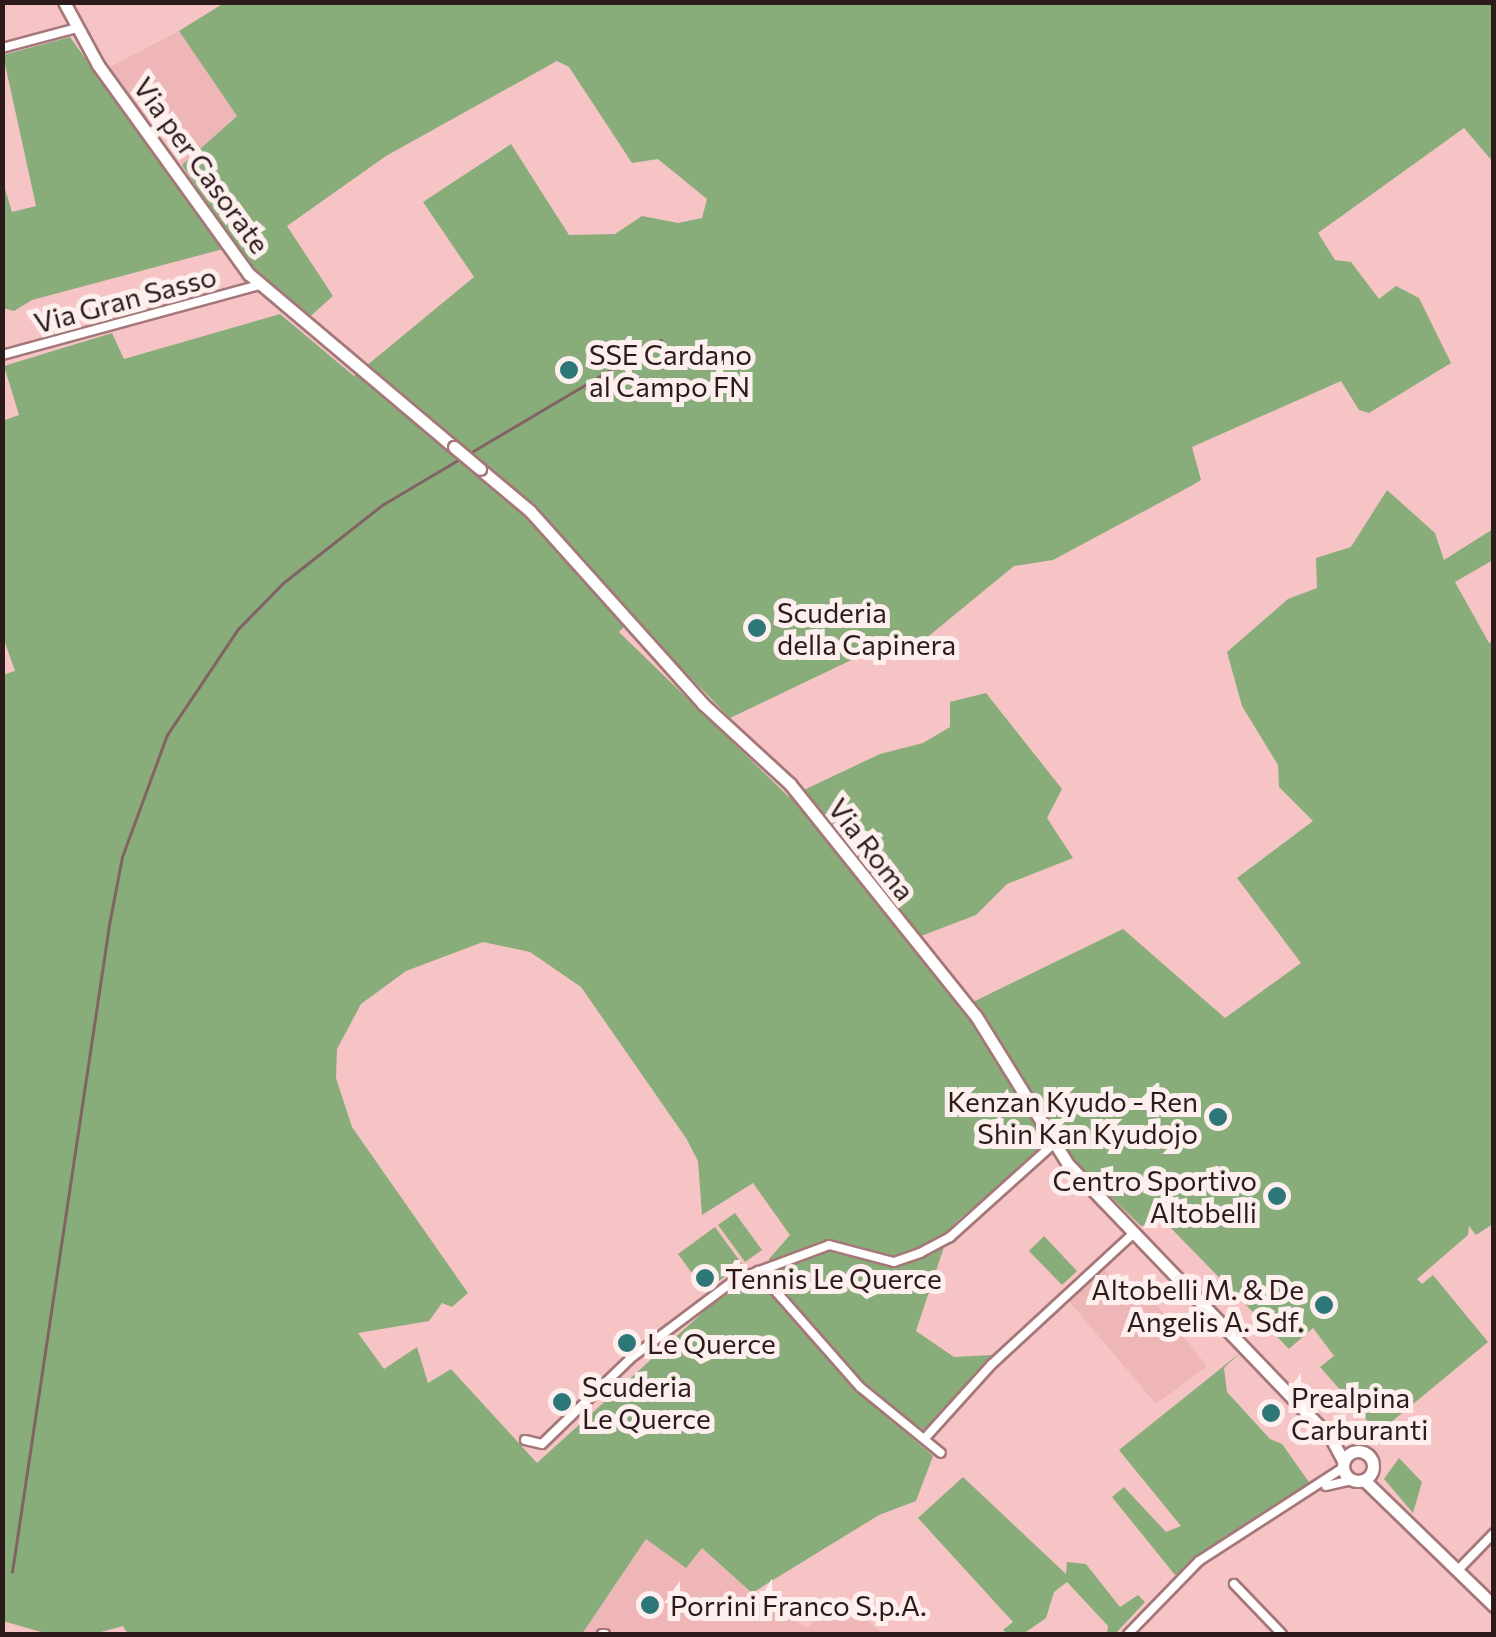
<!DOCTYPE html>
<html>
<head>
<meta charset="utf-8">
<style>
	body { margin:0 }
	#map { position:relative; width:1496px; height:1637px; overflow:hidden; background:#f6c4c4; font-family:Commissioner,sans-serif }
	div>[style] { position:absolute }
	.built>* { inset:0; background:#efb6b7 }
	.green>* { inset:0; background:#88ad7a }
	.roads { filter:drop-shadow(2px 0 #a57778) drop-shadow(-2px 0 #a57778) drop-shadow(0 2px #a57778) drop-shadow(0 -2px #a57778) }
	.street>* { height:8px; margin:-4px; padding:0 4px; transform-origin:4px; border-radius:4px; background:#fff }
	.secondary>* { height:11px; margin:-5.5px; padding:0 5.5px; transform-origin:5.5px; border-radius:5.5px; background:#fff }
	.secondary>.ring { margin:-5.5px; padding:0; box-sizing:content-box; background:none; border:11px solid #fff; border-radius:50% }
	.rail>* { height:2.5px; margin:-1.25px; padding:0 1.25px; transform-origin:1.25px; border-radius:1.25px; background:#826363 }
	.bridges { filter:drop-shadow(2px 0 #a57778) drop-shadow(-2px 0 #a57778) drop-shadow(0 2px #a57778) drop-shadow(0 -2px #a57778) }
	.secondary-bridge>* { height:11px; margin:-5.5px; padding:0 5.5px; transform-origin:5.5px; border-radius:5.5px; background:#fff }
	.dots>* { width:28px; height:28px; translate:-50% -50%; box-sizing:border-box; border:5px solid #feefef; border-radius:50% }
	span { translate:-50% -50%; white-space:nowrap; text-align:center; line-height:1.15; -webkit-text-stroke:10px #feefef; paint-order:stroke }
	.street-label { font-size:28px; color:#2d1b1b }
	.poi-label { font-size:28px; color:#2d1b1b }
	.left { translate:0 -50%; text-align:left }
	.right { translate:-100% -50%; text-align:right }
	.frame { position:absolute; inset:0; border:5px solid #2d1b1b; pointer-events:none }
</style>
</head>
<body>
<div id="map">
	<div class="built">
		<div style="clip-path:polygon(179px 31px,237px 115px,182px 165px,153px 116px,144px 121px,108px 68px)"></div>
		<div style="clip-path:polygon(1103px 1268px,1135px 1306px,1156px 1304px,1207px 1366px,1156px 1404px,1068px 1300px)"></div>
		<div style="clip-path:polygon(646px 1539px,702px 1548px,752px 1593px,807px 1628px,839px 1598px,884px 1634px,582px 1634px)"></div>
	</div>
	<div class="green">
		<div style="clip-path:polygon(224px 3px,1493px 3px,1493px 162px,1464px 128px,1318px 233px,1335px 260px,1351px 262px,1379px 299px,1396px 286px,1419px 298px,1451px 363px,1369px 413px,1359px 410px,1341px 381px,1192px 447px,1201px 480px,1191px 486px,1053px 560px,1014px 566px,919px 644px,889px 642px,730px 718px,632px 618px,619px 632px,789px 797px,880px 754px,923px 743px,950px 727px,950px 702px,986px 693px,1062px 789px,1047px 818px,1073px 858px,1007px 884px,976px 915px,921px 936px,973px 1002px,1123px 929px,1225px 1018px,1301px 963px,1237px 878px,1313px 821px,1279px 787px,1278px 765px,1242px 706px,1227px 652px,1288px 599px,1317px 588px,1316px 558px,1351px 547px,1387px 490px,1435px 533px,1444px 560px,1493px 529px,1493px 560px,1455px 582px,1489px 643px,1493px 641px,1493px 1224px,1476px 1235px,1469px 1226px,1468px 1235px,1417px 1279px,1422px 1284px,1433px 1275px,1488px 1342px,1378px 1433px,1320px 1367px,1334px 1356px,1313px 1328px,1289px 1349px,1164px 1221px,1141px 1226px,1053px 1140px,956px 1222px,944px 1247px,916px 1331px,954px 1357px,992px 1355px,926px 1432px,864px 1385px,768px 1279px,769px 1259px,790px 1235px,753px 1183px,702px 1215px,698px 1161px,686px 1138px,581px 987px,530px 952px,483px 942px,406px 971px,361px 1004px,337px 1049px,336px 1078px,352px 1127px,468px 1293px,452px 1307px,442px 1303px,429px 1321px,358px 1333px,384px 1369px,417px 1347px,428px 1383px,451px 1369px,537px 1463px,711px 1305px,755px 1276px,860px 1394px,933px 1456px,916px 1501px,879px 1515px,752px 1593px,702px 1548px,686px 1568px,646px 1539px,582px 1634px,128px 1634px,123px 1626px,94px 1634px,48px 1634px,3px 1621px,2px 675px,15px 671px,2px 634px,2px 421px,19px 415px,4px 366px,112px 333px,124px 359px,280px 314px,354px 376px,474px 277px,423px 202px,511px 144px,569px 235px,615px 234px,642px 216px,678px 223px,702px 218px,707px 199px,658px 159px,632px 163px,569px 67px,557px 61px,386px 156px,287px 226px,333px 296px,306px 320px,240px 254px,182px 165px,237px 116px,179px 31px)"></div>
		<div style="clip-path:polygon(70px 37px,223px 249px,32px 300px,14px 311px,3px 308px,3px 182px,12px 212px,36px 206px,3px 55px)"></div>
		<div style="clip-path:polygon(735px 1213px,762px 1250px,745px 1262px,718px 1225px)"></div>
		<div style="clip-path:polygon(715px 1227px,742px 1264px,705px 1291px,678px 1254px)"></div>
		<div style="clip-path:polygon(1044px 1236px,1077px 1271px,1062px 1285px,1029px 1251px)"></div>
		<div style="clip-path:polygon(1240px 1353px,1224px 1368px,1227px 1392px,1270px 1439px,1282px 1444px,1311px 1485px,1175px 1575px,1112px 1497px,1124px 1487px,1166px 1532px,1181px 1526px,1119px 1450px)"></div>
		<div style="clip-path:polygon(1399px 1458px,1422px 1482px,1413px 1513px,1384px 1479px)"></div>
		<div style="clip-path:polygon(963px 1477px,1066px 1574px,1067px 1562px,1086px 1564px,1120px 1607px,1138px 1595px,1145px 1602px,1115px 1634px,1107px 1634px,1108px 1626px,1067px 1582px,1054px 1592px,1046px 1618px,1023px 1634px,1008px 1634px,1003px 1630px,1013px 1622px,918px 1518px)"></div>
	</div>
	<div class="roads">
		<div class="street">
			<div style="left:2px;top:48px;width:78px;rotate:-14.9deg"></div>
			<div style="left:2px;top:355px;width:266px;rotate:-15.2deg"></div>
			<div style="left:758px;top:1271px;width:154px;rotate:48.7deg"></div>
			<div style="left:860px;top:1387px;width:104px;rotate:39.2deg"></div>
			<div style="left:926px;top:1437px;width:98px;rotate:-47.9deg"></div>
			<div style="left:992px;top:1364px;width:193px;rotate:-42.7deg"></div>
			<div style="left:525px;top:1440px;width:17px;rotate:13deg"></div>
			<div style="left:542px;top:1444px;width:124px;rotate:-44deg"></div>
			<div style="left:631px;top:1358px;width:130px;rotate:-36.9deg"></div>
			<div style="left:735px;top:1280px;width:100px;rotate:-20.4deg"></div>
			<div style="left:829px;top:1245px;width:67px;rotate:14.7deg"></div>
			<div style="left:894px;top:1262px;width:28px;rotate:-19deg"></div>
			<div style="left:920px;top:1253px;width:34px;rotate:-28deg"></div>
			<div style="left:950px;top:1237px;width:137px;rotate:-42deg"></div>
			<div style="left:1326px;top:1486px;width:28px;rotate:-13deg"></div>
			<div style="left:1459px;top:1569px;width:50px;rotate:-45.8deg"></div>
			<div style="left:1234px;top:1584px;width:69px;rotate:46.2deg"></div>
			<div style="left:602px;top:1634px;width:3px"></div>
			<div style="left:1128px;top:1634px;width:102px;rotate:-45.8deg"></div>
			<div style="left:1199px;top:1561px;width:171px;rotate:-32.9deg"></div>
		</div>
		<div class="secondary">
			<div style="left:64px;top:2px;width:72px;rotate:61.6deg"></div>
			<div style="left:98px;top:65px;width:258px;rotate:54.2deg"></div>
			<div style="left:249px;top:274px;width:268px;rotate:40.2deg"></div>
			<div style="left:480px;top:469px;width:65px;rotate:40deg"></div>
			<div style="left:530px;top:511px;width:259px;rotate:48.1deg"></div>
			<div style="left:703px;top:704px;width:118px;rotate:42.6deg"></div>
			<div style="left:790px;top:784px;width:297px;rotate:51.3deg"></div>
			<div style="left:976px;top:1016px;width:173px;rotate:58.2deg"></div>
			<div style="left:1067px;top:1163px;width:381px;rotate:46.2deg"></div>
			<div style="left:1331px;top:1438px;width:27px;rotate:62deg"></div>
			<div class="ring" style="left:1343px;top:1451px;width:19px;height:19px"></div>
			<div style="left:1364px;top:1480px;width:181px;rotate:44.1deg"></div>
		</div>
	</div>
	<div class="rail">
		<div style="left:12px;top:1572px;width:654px;rotate:-81.47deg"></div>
		<div style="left:109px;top:925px;width:69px;rotate:-79.2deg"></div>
		<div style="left:122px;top:857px;width:130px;rotate:-69.8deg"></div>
		<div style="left:167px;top:735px;width:128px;rotate:-56.2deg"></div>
		<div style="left:238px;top:629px;width:64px;rotate:-45.6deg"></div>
		<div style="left:283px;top:583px;width:126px;rotate:-38.2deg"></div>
		<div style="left:382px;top:505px;width:324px;rotate:-30.6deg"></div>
	</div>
	<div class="bridges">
		<div class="secondary-bridge">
			<div style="left:454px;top:447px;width:34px;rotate:40deg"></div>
		</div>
	</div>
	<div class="dots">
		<div style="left:569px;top:370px;background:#2e7779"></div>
		<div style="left:757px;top:628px;background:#2e7779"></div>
		<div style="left:1218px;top:1117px;background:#2e7779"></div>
		<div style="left:1277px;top:1196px;background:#2e7779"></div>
		<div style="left:705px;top:1278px;background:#2e7779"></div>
		<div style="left:1324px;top:1305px;background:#2e7779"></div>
		<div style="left:627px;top:1343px;background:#2e7779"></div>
		<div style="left:562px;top:1402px;background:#2e7779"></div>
		<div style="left:1271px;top:1413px;background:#2e7779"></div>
		<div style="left:650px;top:1605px;background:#2e7779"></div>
	</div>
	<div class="street-label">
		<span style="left:202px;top:165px;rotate:54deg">Via per Casorate</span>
		<span style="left:125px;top:299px;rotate:-15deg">Via Gran Sasso</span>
		<span style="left:872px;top:849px;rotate:52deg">Via Roma</span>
	</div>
	<div class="poi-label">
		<span class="left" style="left:589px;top:370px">SSE Cardano<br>al Campo FN</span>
		<span class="left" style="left:777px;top:628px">Scuderia<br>della Capinera</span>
		<span class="right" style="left:1198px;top:1117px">Kenzan Kyudo - Ren<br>Shin Kan Kyudojo</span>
		<span class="right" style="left:1257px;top:1196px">Centro Sportivo<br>Altobelli</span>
		<span class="left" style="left:725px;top:1278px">Tennis Le Querce</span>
		<span class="right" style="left:1304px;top:1305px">Altobelli M. &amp; De<br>Angelis A. Sdf.</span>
		<span class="left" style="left:647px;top:1343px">Le Querce</span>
		<span class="left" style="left:582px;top:1402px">Scuderia<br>Le Querce</span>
		<span class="left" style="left:1291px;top:1413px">Prealpina<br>Carburanti</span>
		<span class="left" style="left:670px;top:1605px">Porrini Franco S.p.A.</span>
	</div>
	<div class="frame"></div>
</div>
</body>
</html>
